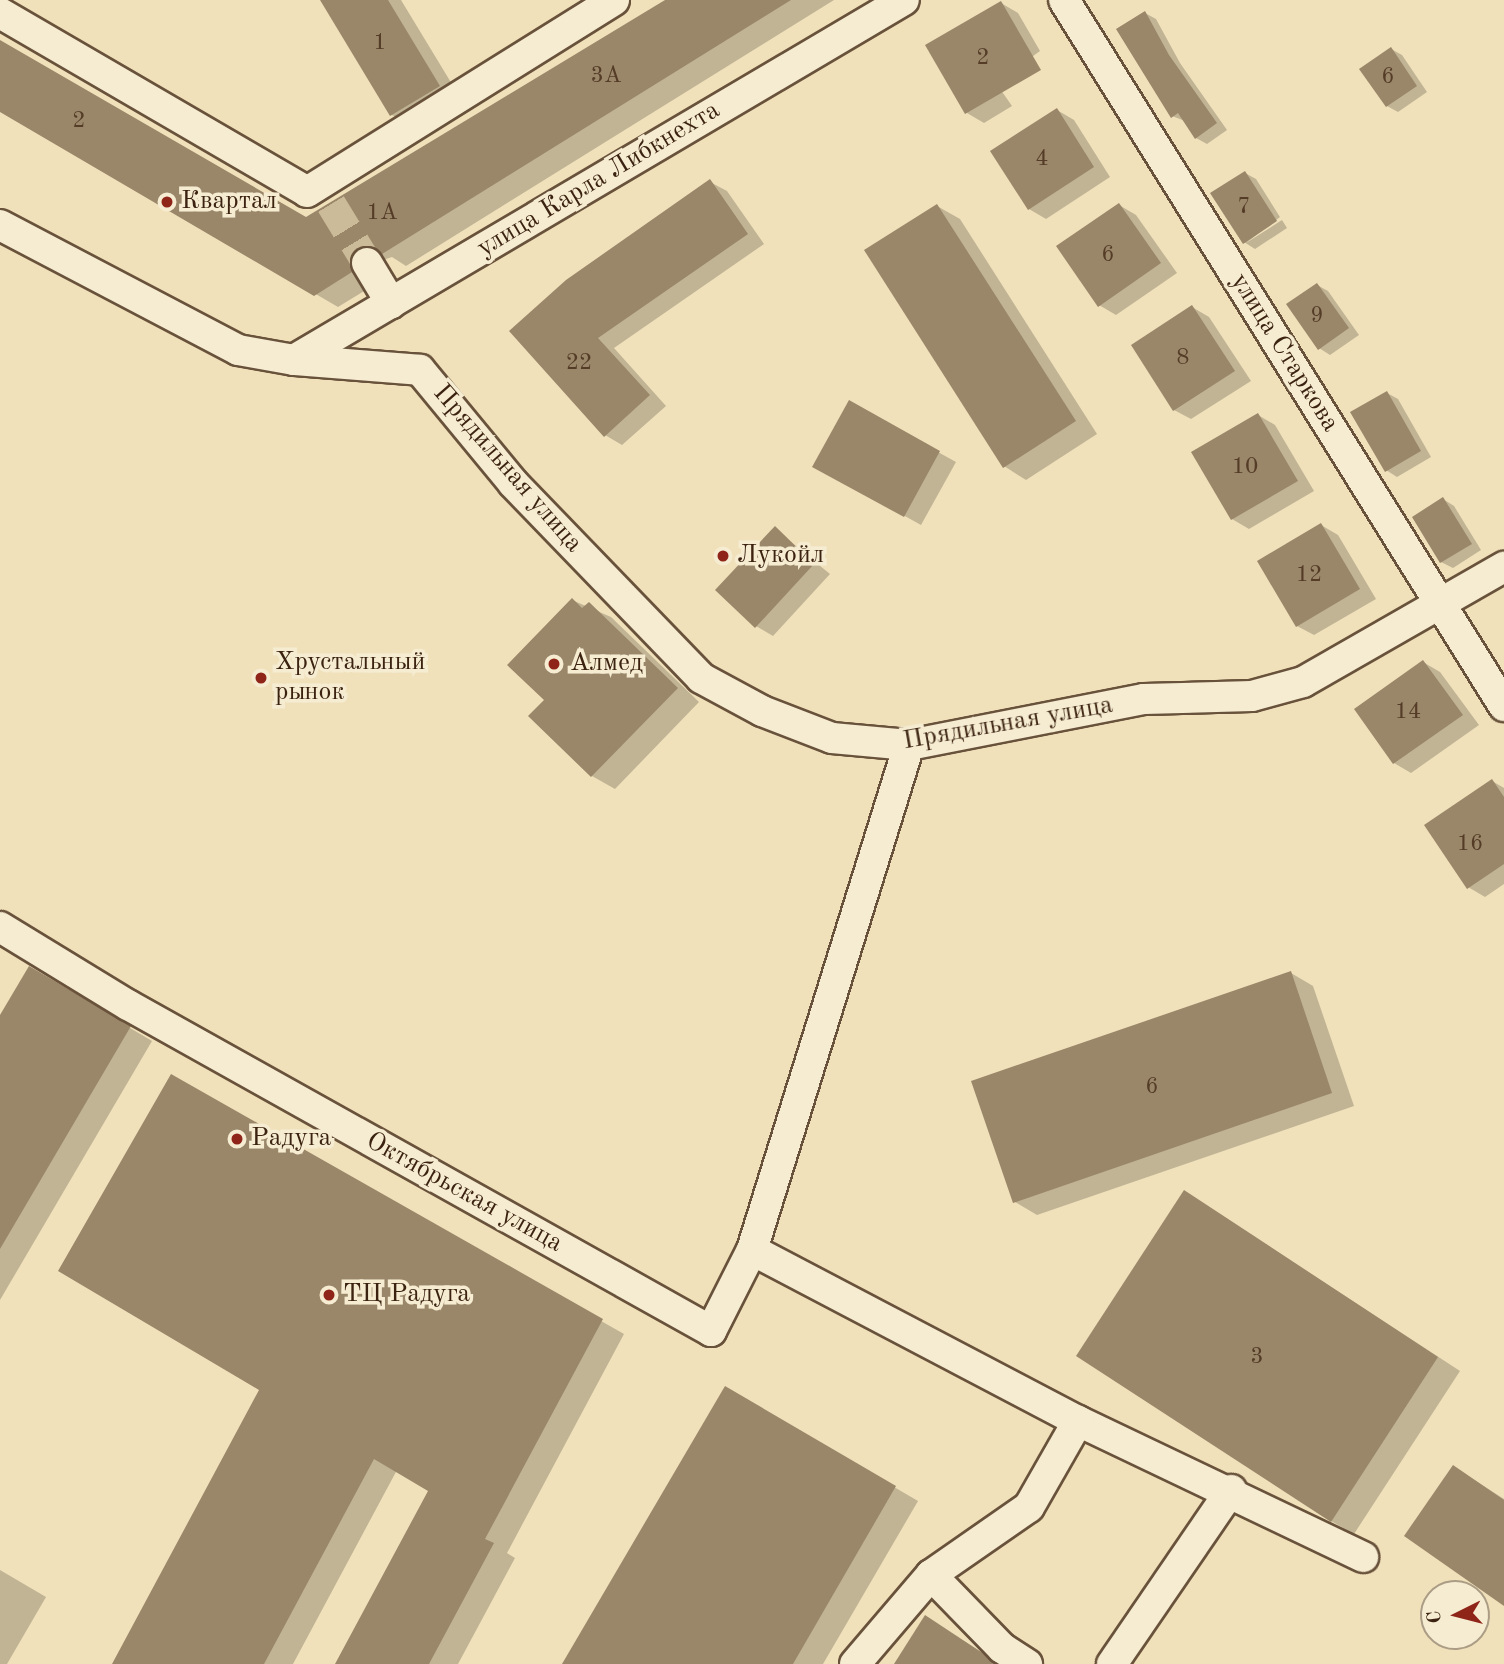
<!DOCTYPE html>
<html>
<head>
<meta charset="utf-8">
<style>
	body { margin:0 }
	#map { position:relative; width:1504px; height:1664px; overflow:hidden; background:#f0e1ba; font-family:"Old Standard TT",serif }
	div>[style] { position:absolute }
	.shadow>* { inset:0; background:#0003 }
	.building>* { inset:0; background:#9a8669 }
	.minor-tunnel>* { height:30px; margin-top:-15px; transform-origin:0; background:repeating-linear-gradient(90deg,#ccbb98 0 30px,transparent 0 45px) }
	.roads { filter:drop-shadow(2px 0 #69523b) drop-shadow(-2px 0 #69523b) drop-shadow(0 2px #69523b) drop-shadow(0 -2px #69523b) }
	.minor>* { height:30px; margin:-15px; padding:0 15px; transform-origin:15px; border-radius:15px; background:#f5ecd2 }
	.dots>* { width:19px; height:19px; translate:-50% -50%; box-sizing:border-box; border:4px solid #f5ecd2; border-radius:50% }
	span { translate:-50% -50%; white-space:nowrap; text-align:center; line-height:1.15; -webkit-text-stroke:7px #f5ecd2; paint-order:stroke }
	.number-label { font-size:23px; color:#543c27 }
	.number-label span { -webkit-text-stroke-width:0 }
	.street-label { font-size:26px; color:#3c2311 }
	.poi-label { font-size:26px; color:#3c2311 }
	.left { translate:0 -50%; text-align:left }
	.north { position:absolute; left:1420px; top:1580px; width:70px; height:70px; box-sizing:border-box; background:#f5ecd2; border:2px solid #ab9c85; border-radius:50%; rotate:264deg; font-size:19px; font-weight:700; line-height:28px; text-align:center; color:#3c2311 }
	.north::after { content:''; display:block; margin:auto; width:24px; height:32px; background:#8f2418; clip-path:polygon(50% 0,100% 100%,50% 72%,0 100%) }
</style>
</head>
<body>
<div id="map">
	<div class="shadow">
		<div style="clip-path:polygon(322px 0,401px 0,461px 99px,414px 128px,392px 115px)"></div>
		<div style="clip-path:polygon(669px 0,834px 0,406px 266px,392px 257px,380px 261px,374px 285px,338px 307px,0 110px,0 42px,306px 219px)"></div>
		<div style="clip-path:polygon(1001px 3px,1018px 13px,1040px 51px,996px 83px,1012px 106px,984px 123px,967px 113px)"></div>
		<div style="clip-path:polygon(1145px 13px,1156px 19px,1180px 63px,1227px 130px,1207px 144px,1196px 138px,1185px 121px,1172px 116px)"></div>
		<div style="clip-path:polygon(1391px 49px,1402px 55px,1427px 92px,1398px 112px,1387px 106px)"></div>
		<div style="clip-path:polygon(1057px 110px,1074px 120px,1110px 177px,1046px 219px,1029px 209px)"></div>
		<div style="clip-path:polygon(1245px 173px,1256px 179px,1280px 217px,1246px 243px,1282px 220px,1287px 228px,1255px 249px,1244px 242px)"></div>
		<div style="clip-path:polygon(710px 182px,727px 191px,764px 244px,614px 348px,666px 406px,622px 445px,605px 435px,512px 332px)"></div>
		<div style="clip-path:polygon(1119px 205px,1136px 215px,1177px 273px,1116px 315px,1099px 305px)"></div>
		<div style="clip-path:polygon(937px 206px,960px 219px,1097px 434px,1026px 480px,1004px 466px)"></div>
		<div style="clip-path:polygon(1317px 285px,1328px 291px,1359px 335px,1330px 355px,1319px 348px)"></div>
		<div style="clip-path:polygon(1192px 307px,1209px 317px,1251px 381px,1191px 419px,1174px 410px)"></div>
		<div style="clip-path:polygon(1387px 393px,1398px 399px,1431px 457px,1397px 477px,1386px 470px)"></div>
		<div style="clip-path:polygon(849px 403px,956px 462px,921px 525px,815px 466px)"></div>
		<div style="clip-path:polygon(1258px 415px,1275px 425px,1314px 491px,1249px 529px,1232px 519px)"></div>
		<div style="clip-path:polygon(1443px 499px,1454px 506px,1481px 550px,1453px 568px,1441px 562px)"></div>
		<div style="clip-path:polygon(1321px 525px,1338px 535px,1376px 599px,1314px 635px,1297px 626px)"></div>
		<div style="clip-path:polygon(775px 529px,830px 574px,773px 636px,756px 626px)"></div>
		<div style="clip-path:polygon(572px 600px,611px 617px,699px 702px,615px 789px,592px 776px,530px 716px,546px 700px)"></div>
		<div style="clip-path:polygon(1423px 662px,1440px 672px,1479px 725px,1411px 773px,1394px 763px)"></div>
		<div style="clip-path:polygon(1492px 781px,1504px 788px,1504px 884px,1485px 897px,1468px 887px)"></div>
		<div style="clip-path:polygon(29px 968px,152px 1041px,0 1300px,0 1019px)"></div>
		<div style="clip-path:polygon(1291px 973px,1313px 986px,1354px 1106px,1037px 1215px,1015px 1202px)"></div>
		<div style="clip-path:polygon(171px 1077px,624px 1334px,507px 1553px,515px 1558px,458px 1664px,343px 1664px,431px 1490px,397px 1470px,293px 1664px,114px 1664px,262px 1390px)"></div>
		<div style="clip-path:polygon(1207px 1206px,1460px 1371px,1354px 1534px,1331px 1521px)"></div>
		<div style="clip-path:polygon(725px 1388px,918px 1501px,823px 1664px,564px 1664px)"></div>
		<div style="clip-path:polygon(1454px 1467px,1504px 1499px,1504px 1604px)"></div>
		<div style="clip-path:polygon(0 1570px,46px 1597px,7px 1664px,0 1664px)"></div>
		<div style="clip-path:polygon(948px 1631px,1000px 1664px,896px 1664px)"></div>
	</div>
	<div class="building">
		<div style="clip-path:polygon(320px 0,388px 0,440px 86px,390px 116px)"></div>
		<div style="clip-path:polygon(665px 0,791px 0,382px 254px,367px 246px,357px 248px,350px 263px,352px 272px,314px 296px,0 112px,0 40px,306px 217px)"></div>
		<div style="clip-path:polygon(1001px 1px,1041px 70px,965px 114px,925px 45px)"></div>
		<div style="clip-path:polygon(1145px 11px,1169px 55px,1217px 123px,1195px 139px,1178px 113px,1171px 118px,1116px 29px)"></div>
		<div style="clip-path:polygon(1391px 47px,1417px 86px,1386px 107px,1359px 69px)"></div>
		<div style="clip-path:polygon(1057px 108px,1094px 167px,1028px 210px,990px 151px)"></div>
		<div style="clip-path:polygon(1245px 171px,1277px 221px,1243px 244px,1210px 193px)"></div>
		<div style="clip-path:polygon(710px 179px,748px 234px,598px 338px,650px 395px,604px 437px,509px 331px,566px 280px)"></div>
		<div style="clip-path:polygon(1119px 203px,1161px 263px,1098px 307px,1056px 246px)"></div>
		<div style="clip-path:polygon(937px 204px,1076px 421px,1003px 468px,864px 250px)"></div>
		<div style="clip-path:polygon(1317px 283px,1349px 328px,1318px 350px,1286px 304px)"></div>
		<div style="clip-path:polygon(1192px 305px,1235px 371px,1173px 411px,1131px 345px)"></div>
		<div style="clip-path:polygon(1387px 391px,1421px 451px,1385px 472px,1350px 412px)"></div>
		<div style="clip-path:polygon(849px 400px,940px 451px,904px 517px,812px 467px)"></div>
		<div style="clip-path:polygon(1258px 413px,1298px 481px,1231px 520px,1191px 452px)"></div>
		<div style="clip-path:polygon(1443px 497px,1472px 544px,1440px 563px,1412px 517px)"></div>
		<div style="clip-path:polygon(1321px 523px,1360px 589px,1296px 627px,1257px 561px)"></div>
		<div style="clip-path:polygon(775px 526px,814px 564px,755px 628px,715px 590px)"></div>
		<div style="clip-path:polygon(572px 598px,582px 608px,589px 602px,678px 688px,591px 777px,528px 716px,544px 700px,507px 665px)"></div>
		<div style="clip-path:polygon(1423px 660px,1463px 715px,1393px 764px,1354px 709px)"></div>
		<div style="clip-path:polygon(1492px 779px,1504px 797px,1504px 864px,1467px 889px,1424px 825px)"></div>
		<div style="clip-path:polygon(29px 966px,131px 1026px,0 1249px,0 1015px)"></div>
		<div style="clip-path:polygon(1291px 971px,1332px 1093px,1013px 1203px,971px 1081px)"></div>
		<div style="clip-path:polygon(171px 1074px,603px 1319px,485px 1539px,494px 1543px,429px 1664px,335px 1664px,428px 1491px,374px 1459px,264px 1664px,112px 1664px,259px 1390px,58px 1271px)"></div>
		<div style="clip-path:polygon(1184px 1190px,1438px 1357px,1331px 1522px,1076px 1356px)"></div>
		<div style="clip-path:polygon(725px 1386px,896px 1486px,793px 1664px,562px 1664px)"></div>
		<div style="clip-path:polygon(1453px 1465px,1504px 1500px,1504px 1606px,1404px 1536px)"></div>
		<div style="clip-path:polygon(925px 1615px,981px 1652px,995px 1664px,894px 1664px)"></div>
	</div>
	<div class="minor-tunnel">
		<div style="left:331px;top:204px;width:69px;rotate:58.6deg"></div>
	</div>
	<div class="roads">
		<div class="minor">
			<div style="left:1064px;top:0;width:832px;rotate:58.07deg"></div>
			<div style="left:0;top:13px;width:355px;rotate:30.2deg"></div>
			<div style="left:307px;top:192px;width:362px;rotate:-32deg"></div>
			<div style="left:0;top:225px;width:269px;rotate:27.7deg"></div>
			<div style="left:238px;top:350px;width:57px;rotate:10.1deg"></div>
			<div style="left:294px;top:360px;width:126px;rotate:4.5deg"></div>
			<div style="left:420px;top:370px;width:146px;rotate:50.5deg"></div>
			<div style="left:513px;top:483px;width:271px;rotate:46deg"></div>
			<div style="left:701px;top:678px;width:69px;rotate:28.4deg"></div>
			<div style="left:762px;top:711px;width:75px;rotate:21.1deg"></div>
			<div style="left:832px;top:738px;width:77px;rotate:5.2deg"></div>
			<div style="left:909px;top:745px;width:239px;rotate:-11.1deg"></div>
			<div style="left:1144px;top:699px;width:108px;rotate:-1.6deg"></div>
			<div style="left:1252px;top:696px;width:53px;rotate:-15.4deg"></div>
			<div style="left:1303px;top:682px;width:232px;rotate:-29.8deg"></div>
			<div style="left:367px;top:263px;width:47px;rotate:59deg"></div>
			<div style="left:294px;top:360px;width:708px;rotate:-30.55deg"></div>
			<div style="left:0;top:927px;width:150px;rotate:31.4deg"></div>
			<div style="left:128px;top:1005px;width:668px;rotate:29.21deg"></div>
			<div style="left:711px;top:1331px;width:91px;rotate:-63.2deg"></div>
			<div style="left:752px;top:1250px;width:529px;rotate:-72.73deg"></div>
			<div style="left:752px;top:1250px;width:368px;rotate:27.7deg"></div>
			<div style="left:1078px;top:1421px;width:316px;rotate:25.5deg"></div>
			<div style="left:931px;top:1575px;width:102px;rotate:45.8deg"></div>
			<div style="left:1002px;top:1648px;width:30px;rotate:33deg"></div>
			<div style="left:855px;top:1664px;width:117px;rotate:-49.5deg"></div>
			<div style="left:931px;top:1575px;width:119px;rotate:-34.8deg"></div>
			<div style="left:1029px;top:1507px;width:99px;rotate:-60.3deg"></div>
			<div style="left:1112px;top:1664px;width:211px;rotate:-55.6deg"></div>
		</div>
	</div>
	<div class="dots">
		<div style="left:167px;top:202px;background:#8f2418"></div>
		<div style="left:723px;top:556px;background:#8f2418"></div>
		<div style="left:554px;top:664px;background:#8f2418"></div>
		<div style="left:261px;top:678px;background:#8f2418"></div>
		<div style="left:237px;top:1139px;background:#8f2418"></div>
		<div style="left:329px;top:1295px;background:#8f2418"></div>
	</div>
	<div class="number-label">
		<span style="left:380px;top:43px">1</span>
		<span style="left:983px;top:58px">2</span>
		<span style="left:606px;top:76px">3А</span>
		<span style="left:1388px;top:77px">6</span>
		<span style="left:79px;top:121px">2</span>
		<span style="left:1042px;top:159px">4</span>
		<span style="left:1244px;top:207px">7</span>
		<span style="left:382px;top:213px">1А</span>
		<span style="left:1108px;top:255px">6</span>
		<span style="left:1317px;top:316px">9</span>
		<span style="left:1183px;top:358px">8</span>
		<span style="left:579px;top:363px">22</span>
		<span style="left:1245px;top:467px">10</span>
		<span style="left:1309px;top:575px">12</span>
		<span style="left:1408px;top:712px">14</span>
		<span style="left:1470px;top:844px">16</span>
		<span style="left:1152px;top:1087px">6</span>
		<span style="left:1257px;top:1357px">3</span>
	</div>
	<div class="street-label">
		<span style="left:599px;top:180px;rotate:-31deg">улица Карла Либкнехта</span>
		<span style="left:1284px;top:353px;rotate:58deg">улица Старкова</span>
		<span style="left:507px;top:469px;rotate:49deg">Прядильная улица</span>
		<span style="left:1008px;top:724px;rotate:-10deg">Прядильная улица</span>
		<span style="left:464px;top:1193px;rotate:29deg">Октябрьская улица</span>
	</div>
	<div class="poi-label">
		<span class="left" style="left:181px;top:202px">Квартал</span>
		<span class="left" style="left:737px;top:556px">Лукойл</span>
		<span class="left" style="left:275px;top:678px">Хрустальный<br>рынок</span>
		<span class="left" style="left:570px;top:664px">Алмед</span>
		<span class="left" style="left:251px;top:1139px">Радуга</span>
		<span class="left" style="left:343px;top:1295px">ТЦ Радуга</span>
	</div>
	<div class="north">С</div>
</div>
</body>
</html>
